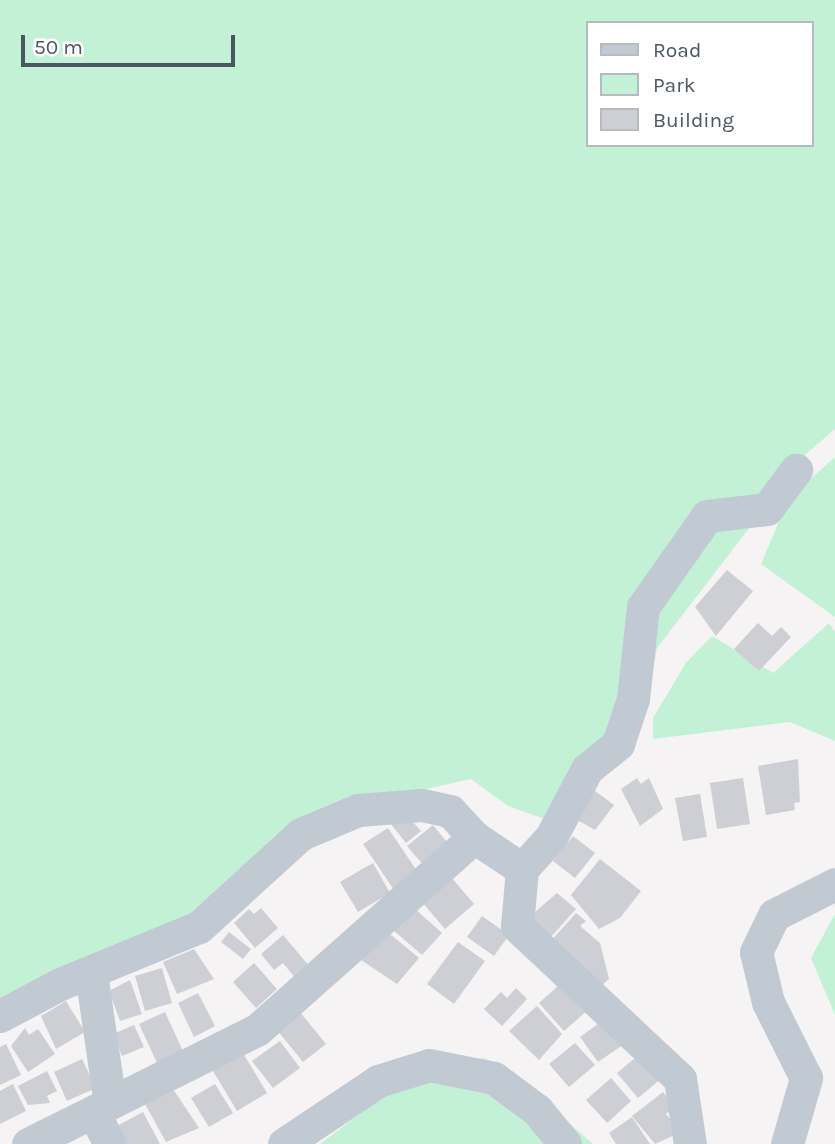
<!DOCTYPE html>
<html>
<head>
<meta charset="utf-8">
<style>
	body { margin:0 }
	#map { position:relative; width:835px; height:1144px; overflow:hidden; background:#f5f3f3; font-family:Karla,sans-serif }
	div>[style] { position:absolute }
	.green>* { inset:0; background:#c3f1d5 }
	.building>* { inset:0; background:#cdcfd5 }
	.minor>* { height:33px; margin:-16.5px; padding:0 16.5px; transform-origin:16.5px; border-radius:16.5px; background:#c1cad2 }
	span { translate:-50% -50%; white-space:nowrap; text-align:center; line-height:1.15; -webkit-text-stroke:7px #fff; paint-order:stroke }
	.legend { position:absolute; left:586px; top:21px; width:228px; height:126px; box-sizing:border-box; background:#fff; border:2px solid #b7bbc0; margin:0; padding:9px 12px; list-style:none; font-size:21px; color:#4a5661 }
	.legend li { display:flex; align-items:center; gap:14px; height:35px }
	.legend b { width:35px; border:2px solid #b7bbc0 }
	.scale { position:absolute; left:21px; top:35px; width:214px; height:32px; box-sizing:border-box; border:4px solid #4a5661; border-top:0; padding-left:9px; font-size:21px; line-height:24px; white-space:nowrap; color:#4a5661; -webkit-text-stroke:5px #fff; paint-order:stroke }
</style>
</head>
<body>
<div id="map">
	<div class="green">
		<div style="clip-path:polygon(evenodd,0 0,835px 0,835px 429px,806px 454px,657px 648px,647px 699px,573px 810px,542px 818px,508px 806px,471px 779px,358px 804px,196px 918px,0 1007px,0 0,588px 23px,812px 23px,812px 145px,588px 145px,588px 23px)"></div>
		<div style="clip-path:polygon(835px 457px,835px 617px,761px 564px,789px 498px)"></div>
		<div style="clip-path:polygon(829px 623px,835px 632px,835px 741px,790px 722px,653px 739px,653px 718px,686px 663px,712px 636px,773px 673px)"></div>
		<div style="clip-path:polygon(835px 914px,835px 1015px,811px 958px)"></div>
		<div style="clip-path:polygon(484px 1058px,505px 1067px,593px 1144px,320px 1144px,412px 1074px)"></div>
	</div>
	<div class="building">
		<div style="clip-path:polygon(727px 570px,753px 591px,716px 636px,695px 607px)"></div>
		<div style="clip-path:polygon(758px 623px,772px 636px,781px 627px,791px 637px,759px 671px,734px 649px)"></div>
		<div style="clip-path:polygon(798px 759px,800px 802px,794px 803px,795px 810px,766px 815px,758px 766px)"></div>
		<div style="clip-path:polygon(637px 778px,641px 784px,649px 778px,663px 809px,640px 826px,621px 789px)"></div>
		<div style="clip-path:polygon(743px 778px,750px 824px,717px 829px,710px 783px)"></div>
		<div style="clip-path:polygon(595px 791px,614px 805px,595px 830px,570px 816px)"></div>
		<div style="clip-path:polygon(700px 794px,707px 837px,683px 841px,675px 798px)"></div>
		<div style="clip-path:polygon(413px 822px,421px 831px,406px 843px,390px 823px)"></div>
		<div style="clip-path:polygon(433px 825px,450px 846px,424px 866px,407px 846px)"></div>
		<div style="clip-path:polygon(388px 828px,419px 874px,394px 890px,363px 844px)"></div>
		<div style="clip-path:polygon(573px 836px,595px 853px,575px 878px,553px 861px)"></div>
		<div style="clip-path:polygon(600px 859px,641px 891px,620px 918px,599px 929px,571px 895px)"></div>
		<div style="clip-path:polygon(373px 863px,390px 893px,358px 912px,340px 882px)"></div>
		<div style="clip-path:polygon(451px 877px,474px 904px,445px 929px,422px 902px)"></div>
		<div style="clip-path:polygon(557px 893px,576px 909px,549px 939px,527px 919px)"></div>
		<div style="clip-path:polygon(261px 908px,278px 928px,255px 948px,234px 923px,249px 909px,254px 914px)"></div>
		<div style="clip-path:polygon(414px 908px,442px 933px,422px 955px,393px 930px)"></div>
		<div style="clip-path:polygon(576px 913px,586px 921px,580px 926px,600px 943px,609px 979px,601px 986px,550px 942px)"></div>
		<div style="clip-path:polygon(482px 916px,509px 935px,494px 956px,467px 937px)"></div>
		<div style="clip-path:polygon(229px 932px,251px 949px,243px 959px,221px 942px)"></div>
		<div style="clip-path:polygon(390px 934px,419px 958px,397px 984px,358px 958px)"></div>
		<div style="clip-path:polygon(283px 935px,310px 967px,296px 979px,283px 963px,274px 970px,261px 954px)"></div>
		<div style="clip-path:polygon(458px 942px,485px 961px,454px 1004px,427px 984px)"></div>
		<div style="clip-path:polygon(194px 949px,214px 979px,177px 994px,163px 962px)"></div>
		<div style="clip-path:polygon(254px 963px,277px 989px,256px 1008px,233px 982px)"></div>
		<div style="clip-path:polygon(162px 968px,172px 1003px,145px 1011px,135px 976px)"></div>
		<div style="clip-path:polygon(130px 980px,142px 1014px,120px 1021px,109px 991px)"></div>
		<div style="clip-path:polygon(559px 985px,589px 1009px,564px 1031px,539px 1003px)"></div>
		<div style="clip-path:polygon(516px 988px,527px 999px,502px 1026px,484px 1009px,501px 992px,507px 998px)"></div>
		<div style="clip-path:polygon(198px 993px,215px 1026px,194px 1037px,178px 1003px)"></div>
		<div style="clip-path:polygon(66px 1001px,85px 1032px,56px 1049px,41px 1016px)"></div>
		<div style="clip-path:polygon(537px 1006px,562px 1034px,539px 1060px,509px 1031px)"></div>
		<div style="clip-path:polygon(165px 1012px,183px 1051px,157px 1063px,139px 1024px)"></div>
		<div style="clip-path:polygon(300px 1012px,326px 1044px,303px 1062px,277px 1030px)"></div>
		<div style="clip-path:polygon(602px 1021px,627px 1042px,598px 1062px,580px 1037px)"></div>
		<div style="clip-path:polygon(134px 1025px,144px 1047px,122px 1056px,113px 1034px)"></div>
		<div style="clip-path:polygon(25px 1028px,29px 1035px,38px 1029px,55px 1054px,28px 1072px,11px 1046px)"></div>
		<div style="clip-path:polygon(280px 1041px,300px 1068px,273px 1088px,252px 1061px)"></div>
		<div style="clip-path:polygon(575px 1043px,595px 1065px,569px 1087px,549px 1064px)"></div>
		<div style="clip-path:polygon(6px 1044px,21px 1075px,0 1085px,0 1047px)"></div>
		<div style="clip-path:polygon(240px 1048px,267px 1093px,237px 1111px,210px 1066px)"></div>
		<div style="clip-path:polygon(641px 1053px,662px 1078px,638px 1098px,617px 1073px)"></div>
		<div style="clip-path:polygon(82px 1059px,96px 1088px,67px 1101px,54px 1072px)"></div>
		<div style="clip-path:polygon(47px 1071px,57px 1091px,47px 1096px,50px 1103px,28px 1105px,18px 1086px)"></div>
		<div style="clip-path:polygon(611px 1078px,631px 1101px,607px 1123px,586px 1100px)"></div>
		<div style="clip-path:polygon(13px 1084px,26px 1111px,0 1124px,0 1091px)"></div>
		<div style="clip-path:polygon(215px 1084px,233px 1113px,209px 1127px,191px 1098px)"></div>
		<div style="clip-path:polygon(173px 1089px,199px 1128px,166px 1142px,145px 1104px)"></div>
		<div style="clip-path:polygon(663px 1092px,675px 1107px,666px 1114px,681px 1132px,655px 1144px,632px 1116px)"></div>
		<div style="clip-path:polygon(143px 1112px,160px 1144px,124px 1144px,115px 1127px)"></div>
		<div style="clip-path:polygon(632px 1117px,650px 1144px,616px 1144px,609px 1133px)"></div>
	</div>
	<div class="minor">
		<div style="left:522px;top:869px;width:43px;rotate:-47.8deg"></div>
		<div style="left:551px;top:837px;width:77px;rotate:-62.1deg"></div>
		<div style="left:587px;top:769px;width:40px;rotate:-39deg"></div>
		<div style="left:618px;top:744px;width:47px;rotate:-71.6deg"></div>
		<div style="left:633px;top:699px;width:93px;rotate:-83.8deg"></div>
		<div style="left:643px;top:607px;width:111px;rotate:-54.9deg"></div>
		<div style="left:707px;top:516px;width:60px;rotate:-6.7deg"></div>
		<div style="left:767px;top:509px;width:49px;rotate:-53.4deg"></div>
		<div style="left:91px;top:973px;width:131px;rotate:81.7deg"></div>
		<div style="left:0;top:1016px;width:68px;rotate:-28.1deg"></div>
		<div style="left:60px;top:984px;width:150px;rotate:-22.3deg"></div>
		<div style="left:199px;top:927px;width:138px;rotate:-42.4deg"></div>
		<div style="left:301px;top:834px;width:62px;rotate:-22.8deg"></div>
		<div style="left:358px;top:810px;width:64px;rotate:-4.5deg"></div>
		<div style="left:422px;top:805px;width:29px;rotate:12deg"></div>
		<div style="left:450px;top:811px;width:35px;rotate:47deg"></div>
		<div style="left:474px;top:837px;width:58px;rotate:33.7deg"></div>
		<div style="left:522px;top:869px;width:57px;rotate:95deg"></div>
		<div style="left:517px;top:926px;width:224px;rotate:43.2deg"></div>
		<div style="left:680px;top:1079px;width:66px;rotate:81.3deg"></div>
		<div style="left:93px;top:1112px;width:36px;rotate:62deg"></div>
		<div style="left:28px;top:1144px;width:256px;rotate:-26.5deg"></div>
		<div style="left:257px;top:1030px;width:290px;rotate:-41.6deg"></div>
		<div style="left:284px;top:1144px;width:113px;rotate:-33.8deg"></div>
		<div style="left:378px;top:1081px;width:53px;rotate:-17.4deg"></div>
		<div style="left:429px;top:1065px;width:66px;rotate:11.3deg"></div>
		<div style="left:494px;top:1078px;width:54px;rotate:36.7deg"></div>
		<div style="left:537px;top:1110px;width:44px;rotate:50.5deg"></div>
		<div style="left:787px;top:1144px;width:69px;rotate:-73.9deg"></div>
		<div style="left:806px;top:1078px;width:85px;rotate:-116.6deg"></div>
		<div style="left:768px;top:1002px;width:51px;rotate:-103.5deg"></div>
		<div style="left:756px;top:952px;width:41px;rotate:-64.1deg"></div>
		<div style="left:774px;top:915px;width:68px;rotate:-26.9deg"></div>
	</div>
	<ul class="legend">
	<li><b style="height:9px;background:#c1cad2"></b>Road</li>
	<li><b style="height:19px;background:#c3f1d5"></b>Park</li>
	<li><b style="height:19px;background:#cdcfd5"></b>Building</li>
	</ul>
	<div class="scale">50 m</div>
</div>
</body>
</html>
